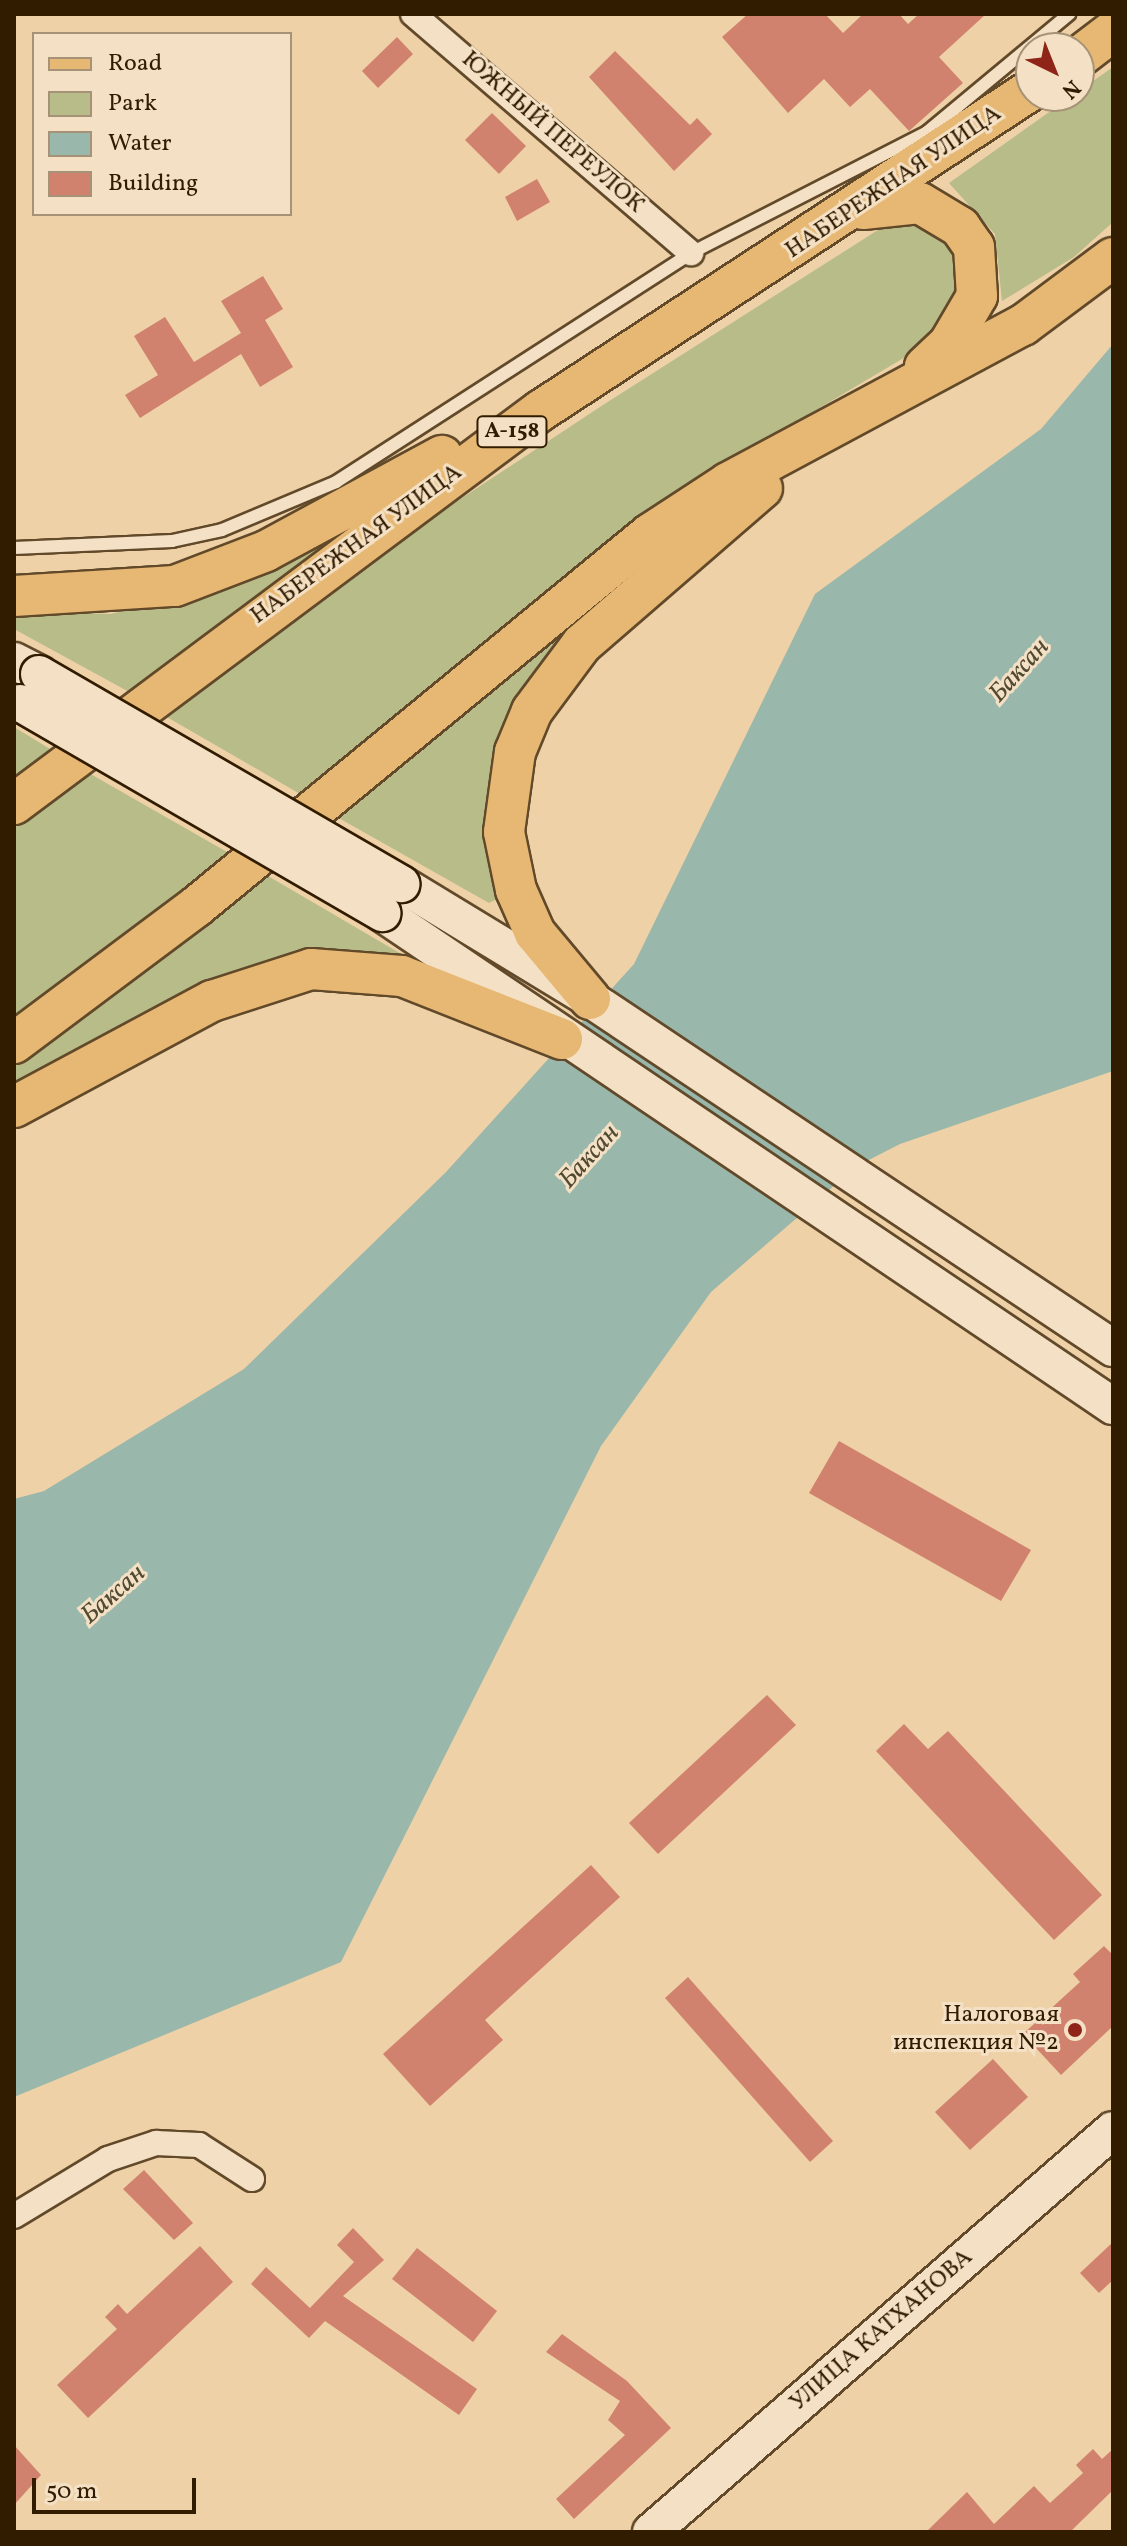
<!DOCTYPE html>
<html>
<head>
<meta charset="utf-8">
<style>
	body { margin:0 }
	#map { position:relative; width:1127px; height:2546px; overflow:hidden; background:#eed1a6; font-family:Vollkorn,serif }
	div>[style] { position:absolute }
	.green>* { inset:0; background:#b7bc88 }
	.water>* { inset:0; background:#99b7aa }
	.building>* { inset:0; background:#d1826e }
	.roads { filter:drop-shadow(2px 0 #61492a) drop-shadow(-2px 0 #61492a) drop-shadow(0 2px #61492a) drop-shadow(0 -2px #61492a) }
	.lane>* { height:12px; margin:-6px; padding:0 6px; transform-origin:6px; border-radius:6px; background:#f4e1c5 }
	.street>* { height:24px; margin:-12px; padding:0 12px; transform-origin:12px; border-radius:12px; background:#f4e1c5 }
	.secondary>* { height:36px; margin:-18px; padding:0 18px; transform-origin:18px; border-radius:18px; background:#f4e1c5 }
	.primary>* { height:40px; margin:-20px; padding:0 20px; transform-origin:20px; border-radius:20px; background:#e7b873 }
	.bridges { filter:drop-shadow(2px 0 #321c00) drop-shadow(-2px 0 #321c00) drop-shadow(0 2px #321c00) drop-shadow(0 -2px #321c00) }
	.secondary-bridge>* { height:36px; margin:-18px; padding:0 18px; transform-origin:18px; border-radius:18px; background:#f4e1c5 }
	.dots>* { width:22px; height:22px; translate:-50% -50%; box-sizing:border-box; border:4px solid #f4e1c5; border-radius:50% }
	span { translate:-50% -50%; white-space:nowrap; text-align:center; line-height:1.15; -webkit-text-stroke:6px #f4e1c5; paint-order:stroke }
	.shield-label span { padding:2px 6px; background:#f4e1c5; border:2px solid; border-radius:6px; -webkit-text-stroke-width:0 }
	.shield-label { font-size:22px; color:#321c00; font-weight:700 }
	.street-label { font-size:24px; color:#321c00 }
	.poi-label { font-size:24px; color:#321c00 }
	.right { translate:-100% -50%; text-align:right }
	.water-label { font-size:26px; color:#514a33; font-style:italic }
	.frame { position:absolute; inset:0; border:16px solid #321c00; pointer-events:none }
	.legend { position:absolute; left:32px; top:32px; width:260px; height:184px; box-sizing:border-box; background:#f4e1c5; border:2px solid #a69276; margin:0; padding:10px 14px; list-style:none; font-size:24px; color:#321c00 }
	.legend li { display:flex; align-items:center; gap:16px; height:40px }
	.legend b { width:40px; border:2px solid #a69276 }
	.north { position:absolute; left:1015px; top:32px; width:80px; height:80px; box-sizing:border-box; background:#f4e1c5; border:2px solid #a69276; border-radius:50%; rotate:137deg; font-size:22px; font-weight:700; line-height:32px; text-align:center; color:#321c00 }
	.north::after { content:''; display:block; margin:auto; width:28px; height:36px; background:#8f2418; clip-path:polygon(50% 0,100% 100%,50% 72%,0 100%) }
	.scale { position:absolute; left:32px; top:2478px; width:164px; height:36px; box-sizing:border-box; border:4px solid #321c00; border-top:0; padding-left:10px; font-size:24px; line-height:28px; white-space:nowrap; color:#321c00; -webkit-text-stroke:6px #f4e1c5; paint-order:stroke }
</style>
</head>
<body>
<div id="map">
	<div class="green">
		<div style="clip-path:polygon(1113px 67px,1113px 222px,1074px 257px,1002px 301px,995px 234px,949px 183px)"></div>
		<div style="clip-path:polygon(922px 218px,951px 233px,969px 292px,934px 340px,730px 461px,307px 798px,160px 713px,374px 556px,603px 405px,889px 223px)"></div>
		<div style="clip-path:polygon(387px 500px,131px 693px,14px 629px,14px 611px,110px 614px,211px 593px)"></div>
		<div style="clip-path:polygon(673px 537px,539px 677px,505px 895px,489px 903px,337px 817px)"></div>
		<div style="clip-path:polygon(14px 727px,55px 752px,14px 784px)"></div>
		<div style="clip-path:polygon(87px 772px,234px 856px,14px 1023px,14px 827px)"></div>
		<div style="clip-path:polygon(268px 876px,403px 955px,401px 964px,360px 956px,14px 1098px,14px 1066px)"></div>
	</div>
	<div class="water">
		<div style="clip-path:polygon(1113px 344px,1113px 1071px,900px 1144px,857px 1166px,711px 1292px,601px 1446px,341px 1962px,14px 2097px,14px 1499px,44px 1491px,244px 1369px,446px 1172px,634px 964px,815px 594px,1041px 429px)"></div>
	</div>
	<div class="building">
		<div style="clip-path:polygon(748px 14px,825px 14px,843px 33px,863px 14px,899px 14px,908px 24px,919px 14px,986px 14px,939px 57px,963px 83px,909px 131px,870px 89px,850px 107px,824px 79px,788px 113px,722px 37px)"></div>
		<div style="clip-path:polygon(397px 37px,413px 54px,378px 88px,362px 71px)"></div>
		<div style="clip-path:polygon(615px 51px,690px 125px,697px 118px,712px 134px,674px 171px,589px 77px)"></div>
		<div style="clip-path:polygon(492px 113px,526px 146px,499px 174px,465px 140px)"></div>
		<div style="clip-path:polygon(537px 179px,550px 202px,517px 221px,505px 197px)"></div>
		<div style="clip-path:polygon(263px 276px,283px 309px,265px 320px,293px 367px,260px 387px,241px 354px,140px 418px,125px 395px,158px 375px,134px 336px,165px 317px,194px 362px,241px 333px,221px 301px)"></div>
		<div style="clip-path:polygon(839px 1441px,1031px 1550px,1001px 1601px,809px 1493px)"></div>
		<div style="clip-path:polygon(767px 1695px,796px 1725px,658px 1854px,629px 1823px)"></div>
		<div style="clip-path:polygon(904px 1724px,928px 1749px,948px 1731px,1102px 1895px,1054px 1940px,876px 1751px)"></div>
		<div style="clip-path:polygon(591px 1865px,620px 1897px,485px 2020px,503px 2040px,430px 2106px,383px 2054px)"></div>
		<div style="clip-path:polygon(1104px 1946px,1113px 1955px,1113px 2026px,1061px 2075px,1023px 2034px,1080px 1982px,1073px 1974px)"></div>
		<div style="clip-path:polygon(688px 1977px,833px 2141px,810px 2162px,665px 1998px)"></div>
		<div style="clip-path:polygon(993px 2059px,1028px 2097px,970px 2150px,935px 2112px)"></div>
		<div style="clip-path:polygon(144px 2170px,193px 2223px,174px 2240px,123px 2189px)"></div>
		<div style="clip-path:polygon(353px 2228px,384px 2260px,343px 2296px,477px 2389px,459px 2415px,325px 2321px,309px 2338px,251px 2284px,266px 2267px,310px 2308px,354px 2262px,337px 2245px)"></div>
		<div style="clip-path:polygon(1113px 2242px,1113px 2280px,1099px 2293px,1080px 2273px)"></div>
		<div style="clip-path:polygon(200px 2246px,233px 2282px,88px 2418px,57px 2385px,117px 2329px,105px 2317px,118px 2304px,127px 2314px)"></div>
		<div style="clip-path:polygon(417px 2248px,497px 2311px,473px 2342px,392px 2279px)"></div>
		<div style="clip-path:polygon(562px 2334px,627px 2381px,671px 2428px,574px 2519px,556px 2499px,625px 2435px,608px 2420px,620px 2401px,546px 2352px)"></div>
		<div style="clip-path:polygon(14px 2445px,41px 2475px,14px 2505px)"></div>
		<div style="clip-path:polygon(1093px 2449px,1102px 2459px,1113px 2449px,1113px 2490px,1070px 2532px,926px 2532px,967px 2492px,994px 2524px,1034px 2486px,1050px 2503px,1083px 2473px,1076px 2465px)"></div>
	</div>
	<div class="roads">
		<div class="lane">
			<div style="left:14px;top:548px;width:158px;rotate:-2.5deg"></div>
			<div style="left:172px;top:541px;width:51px;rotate:-12.4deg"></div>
			<div style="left:222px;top:530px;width:124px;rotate:-22.8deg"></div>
			<div style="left:336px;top:482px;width:422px;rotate:-32.8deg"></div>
			<div style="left:691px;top:253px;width:265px;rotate:-27.1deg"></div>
			<div style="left:927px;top:132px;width:185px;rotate:-39.7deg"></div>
		</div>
		<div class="street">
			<div style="left:413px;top:14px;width:367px;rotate:40.7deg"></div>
			<div style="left:14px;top:2216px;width:110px;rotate:-31.2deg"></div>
			<div style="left:108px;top:2159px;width:51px;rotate:-18.4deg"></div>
			<div style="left:156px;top:2143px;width:43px;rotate:2.7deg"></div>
			<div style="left:199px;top:2145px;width:63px;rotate:32.7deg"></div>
		</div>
		<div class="secondary">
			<div style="left:14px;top:661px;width:28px;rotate:27deg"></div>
			<div style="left:401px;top:884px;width:221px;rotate:31.3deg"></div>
			<div style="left:590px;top:999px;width:629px;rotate:33.72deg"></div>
			<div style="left:382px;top:913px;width:882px;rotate:34deg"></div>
			<div style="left:651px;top:2532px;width:612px;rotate:-41.03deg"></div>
		</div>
		<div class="primary">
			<div style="left:1079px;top:57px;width:43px;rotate:-37.4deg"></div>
			<div style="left:863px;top:209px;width:57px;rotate:-6deg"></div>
			<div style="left:920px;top:203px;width:47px;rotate:31deg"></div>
			<div style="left:960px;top:227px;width:24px;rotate:55deg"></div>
			<div style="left:974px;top:247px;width:49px;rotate:86.5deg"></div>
			<div style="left:977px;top:296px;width:56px;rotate:120.3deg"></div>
			<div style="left:949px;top:344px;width:33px;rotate:137deg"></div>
			<div style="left:14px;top:596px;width:161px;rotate:-3.6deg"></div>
			<div style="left:175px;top:586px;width:97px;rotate:-21deg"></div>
			<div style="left:266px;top:551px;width:200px;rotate:-28.4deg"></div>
			<div style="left:14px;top:804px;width:657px;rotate:-36.77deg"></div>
			<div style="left:540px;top:411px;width:587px;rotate:-33.18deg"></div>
			<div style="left:590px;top:999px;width:86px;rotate:-129.8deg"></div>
			<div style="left:535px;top:933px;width:47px;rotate:-113.8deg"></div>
			<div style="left:516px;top:890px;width:59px;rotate:-101.7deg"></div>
			<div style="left:504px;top:832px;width:81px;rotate:-82.2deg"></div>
			<div style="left:515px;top:752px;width:44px;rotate:-67.5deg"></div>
			<div style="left:532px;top:711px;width:84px;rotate:-53.3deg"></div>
			<div style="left:582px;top:644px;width:238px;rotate:-40.9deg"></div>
			<div style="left:14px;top:1043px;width:229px;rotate:-36.8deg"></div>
			<div style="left:197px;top:906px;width:586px;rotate:-39.39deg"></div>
			<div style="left:650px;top:534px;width:93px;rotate:-33.2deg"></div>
			<div style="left:728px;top:483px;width:335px;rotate:-28.2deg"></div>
			<div style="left:1023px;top:325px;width:112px;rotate:-36.7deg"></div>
			<div style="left:14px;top:1107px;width:225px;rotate:-28.2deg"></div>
			<div style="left:212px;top:1001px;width:104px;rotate:-17.9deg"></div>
			<div style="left:311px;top:969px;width:91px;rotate:4.4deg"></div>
			<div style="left:402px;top:976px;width:172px;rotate:21.5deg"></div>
		</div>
	</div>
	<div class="bridges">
		<div class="secondary-bridge">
			<div style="left:39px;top:674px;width:419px;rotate:30.1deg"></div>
			<div style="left:20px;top:703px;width:419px;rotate:30.1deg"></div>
		</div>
	</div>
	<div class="dots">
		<div style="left:1075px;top:2030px;background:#8f2418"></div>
	</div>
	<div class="shield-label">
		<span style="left:512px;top:432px">А-158</span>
	</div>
	<div class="street-label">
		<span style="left:552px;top:133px;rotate:41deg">ЮЖНЫЙ ПЕРЕУЛОК</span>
		<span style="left:894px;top:183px;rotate:-34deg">НАБЕРЕЖНАЯ УЛИЦА</span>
		<span style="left:357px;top:545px;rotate:-36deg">НАБЕРЕЖНАЯ УЛИЦА</span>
		<span style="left:882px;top:2331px;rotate:-41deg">УЛИЦА КАТХАНОВА</span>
	</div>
	<div class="poi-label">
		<span class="right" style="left:1059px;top:2030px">Налоговая<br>инспекция №2</span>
	</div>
	<div class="water-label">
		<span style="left:1020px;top:671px;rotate:-48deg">Баксан</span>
		<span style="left:590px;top:1157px;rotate:-48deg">Баксан</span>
		<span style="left:114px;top:1595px;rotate:-41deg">Баксан</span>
	</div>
	<div class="frame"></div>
	<ul class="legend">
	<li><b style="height:10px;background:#e7b873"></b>Road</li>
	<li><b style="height:22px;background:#b7bc88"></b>Park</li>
	<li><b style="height:22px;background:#99b7aa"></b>Water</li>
	<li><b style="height:22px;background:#d1826e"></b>Building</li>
	</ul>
	<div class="north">N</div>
	<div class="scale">50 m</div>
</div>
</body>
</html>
